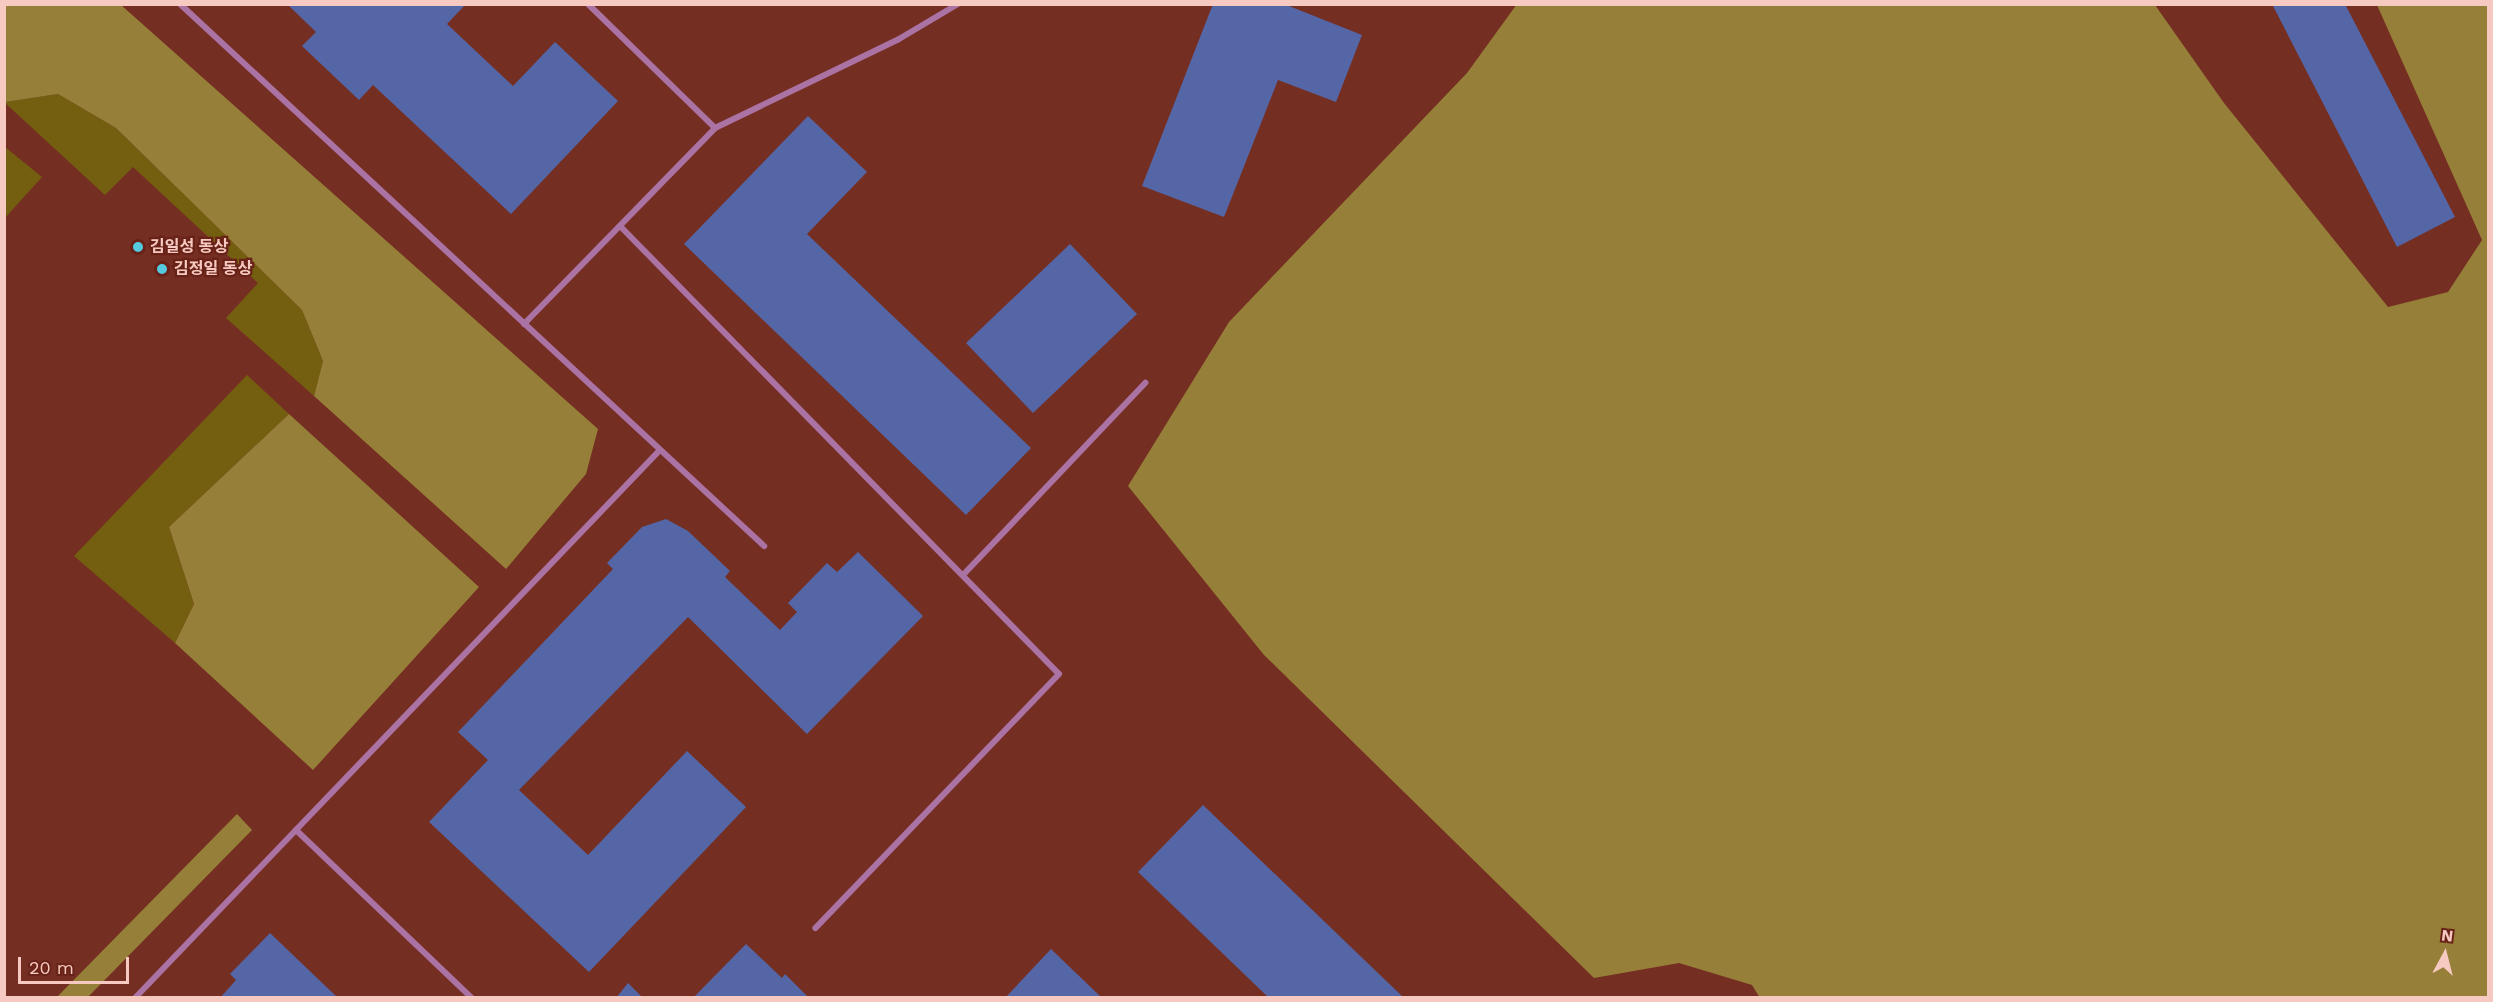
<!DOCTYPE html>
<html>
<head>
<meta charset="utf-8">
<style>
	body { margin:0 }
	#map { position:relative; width:2493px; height:1002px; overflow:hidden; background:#752e22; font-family:"Work Sans","Noto Sans KR",sans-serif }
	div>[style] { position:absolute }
	.green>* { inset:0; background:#745e10 }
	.forest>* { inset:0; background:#967f38 }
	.building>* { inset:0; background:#5566a7 }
	.minor>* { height:6px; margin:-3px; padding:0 3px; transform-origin:3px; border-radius:3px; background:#ab72a4 }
	.dots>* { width:16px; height:16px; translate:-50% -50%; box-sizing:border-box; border:3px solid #692217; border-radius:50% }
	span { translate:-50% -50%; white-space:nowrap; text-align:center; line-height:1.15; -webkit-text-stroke:4.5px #692217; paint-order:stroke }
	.poi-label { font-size:16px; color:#f6c9c1; font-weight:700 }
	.left { translate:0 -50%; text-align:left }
	.frame { position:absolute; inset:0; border:6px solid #f6c9c1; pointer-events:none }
	.north { position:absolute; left:2415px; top:924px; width:60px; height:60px; -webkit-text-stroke:4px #692217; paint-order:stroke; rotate:7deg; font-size:16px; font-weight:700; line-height:24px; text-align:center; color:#f6c9c1 }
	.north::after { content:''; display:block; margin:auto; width:21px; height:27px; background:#f6c9c1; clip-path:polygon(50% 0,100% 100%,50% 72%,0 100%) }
	.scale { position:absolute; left:18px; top:957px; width:111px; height:27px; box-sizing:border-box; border:3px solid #f6c9c1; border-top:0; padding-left:8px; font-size:18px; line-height:21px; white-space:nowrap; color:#f6c9c1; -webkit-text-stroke:4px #692217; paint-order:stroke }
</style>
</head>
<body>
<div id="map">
	<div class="green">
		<div style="clip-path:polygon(58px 94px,116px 128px,302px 310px,323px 361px,314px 396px,226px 318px,258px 283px,133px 167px,105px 195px,4px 102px)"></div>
		<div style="clip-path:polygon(5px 147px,42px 177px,5px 218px)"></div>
		<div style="clip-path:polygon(247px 375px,289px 414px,169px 527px,194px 604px,175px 643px,74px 556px)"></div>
	</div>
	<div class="forest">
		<div style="clip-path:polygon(5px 4px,121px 5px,598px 429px,586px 474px,506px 569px,314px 396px,323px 361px,302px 310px,116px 128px,58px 94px,5px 102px)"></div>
		<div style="clip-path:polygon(1517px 4px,2155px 5px,2224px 103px,2388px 307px,2448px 292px,2482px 240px,2377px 5px,2488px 5px,2488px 997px,1760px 998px,1752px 985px,1679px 963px,1594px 978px,1264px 655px,1128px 486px,1229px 322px,1467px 73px)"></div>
		<div style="clip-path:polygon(289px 414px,479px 587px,313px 770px,175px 643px,194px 604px,169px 527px)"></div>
		<div style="clip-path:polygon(237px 814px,252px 830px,88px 997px,57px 997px)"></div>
	</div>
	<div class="building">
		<div style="clip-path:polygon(287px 4px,466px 4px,447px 24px,513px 86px,555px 42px,618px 101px,511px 214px,373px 85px,359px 100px,302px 46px,316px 32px)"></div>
		<div style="clip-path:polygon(1213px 4px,1284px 4px,1362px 35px,1336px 102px,1278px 80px,1224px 217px,1142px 186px)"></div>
		<div style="clip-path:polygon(2272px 4px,2345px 4px,2455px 217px,2397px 247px)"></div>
		<div style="clip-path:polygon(808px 116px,867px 172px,807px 234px,1031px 448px,966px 515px,684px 244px)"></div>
		<div style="clip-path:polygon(1070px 244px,1137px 314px,1033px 413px,966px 343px)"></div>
		<div style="clip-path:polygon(666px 519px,688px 531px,730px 571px,725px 577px,780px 630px,797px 612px,788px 603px,827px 563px,837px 572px,858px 552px,923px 616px,807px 734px,688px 617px,519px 790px,588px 855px,687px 751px,746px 807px,589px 972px,429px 822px,488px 760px,458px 732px,613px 569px,607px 563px,642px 527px)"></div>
		<div style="clip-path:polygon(1203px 805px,1404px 998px,1269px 998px,1138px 872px)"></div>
		<div style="clip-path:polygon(270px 933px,338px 998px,220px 998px,236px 980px,230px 974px)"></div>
		<div style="clip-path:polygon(746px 944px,782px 978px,785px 974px,809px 998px,693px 998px)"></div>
		<div style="clip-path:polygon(1051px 949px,1102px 998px,1005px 998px)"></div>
		<div style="clip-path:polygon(628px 983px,643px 998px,616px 998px)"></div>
	</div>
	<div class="minor">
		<div style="left:180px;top:4px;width:797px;rotate:42.86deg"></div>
		<div style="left:588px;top:4px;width:177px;rotate:44.3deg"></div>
		<div style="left:620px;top:226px;width:627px;rotate:45.58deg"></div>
		<div style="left:1059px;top:674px;width:352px;rotate:133.8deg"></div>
		<div style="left:524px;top:324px;width:274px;rotate:-45.7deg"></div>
		<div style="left:715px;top:128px;width:204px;rotate:-25.8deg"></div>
		<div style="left:899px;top:39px;width:69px;rotate:-30.7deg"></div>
		<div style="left:963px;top:575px;width:265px;rotate:-46.5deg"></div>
		<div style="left:296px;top:830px;width:243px;rotate:43.7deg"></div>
		<div style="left:135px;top:998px;width:759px;rotate:-46.23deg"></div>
	</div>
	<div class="dots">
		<div style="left:138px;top:247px;background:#55cadf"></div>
		<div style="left:162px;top:269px;background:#55cadf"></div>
	</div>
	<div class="poi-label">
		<span class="left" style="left:150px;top:247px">김일성 동상</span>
		<span class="left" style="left:174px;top:269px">김정일 동상</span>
	</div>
	<div class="frame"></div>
	<div class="north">N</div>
	<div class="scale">20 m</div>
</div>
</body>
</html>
